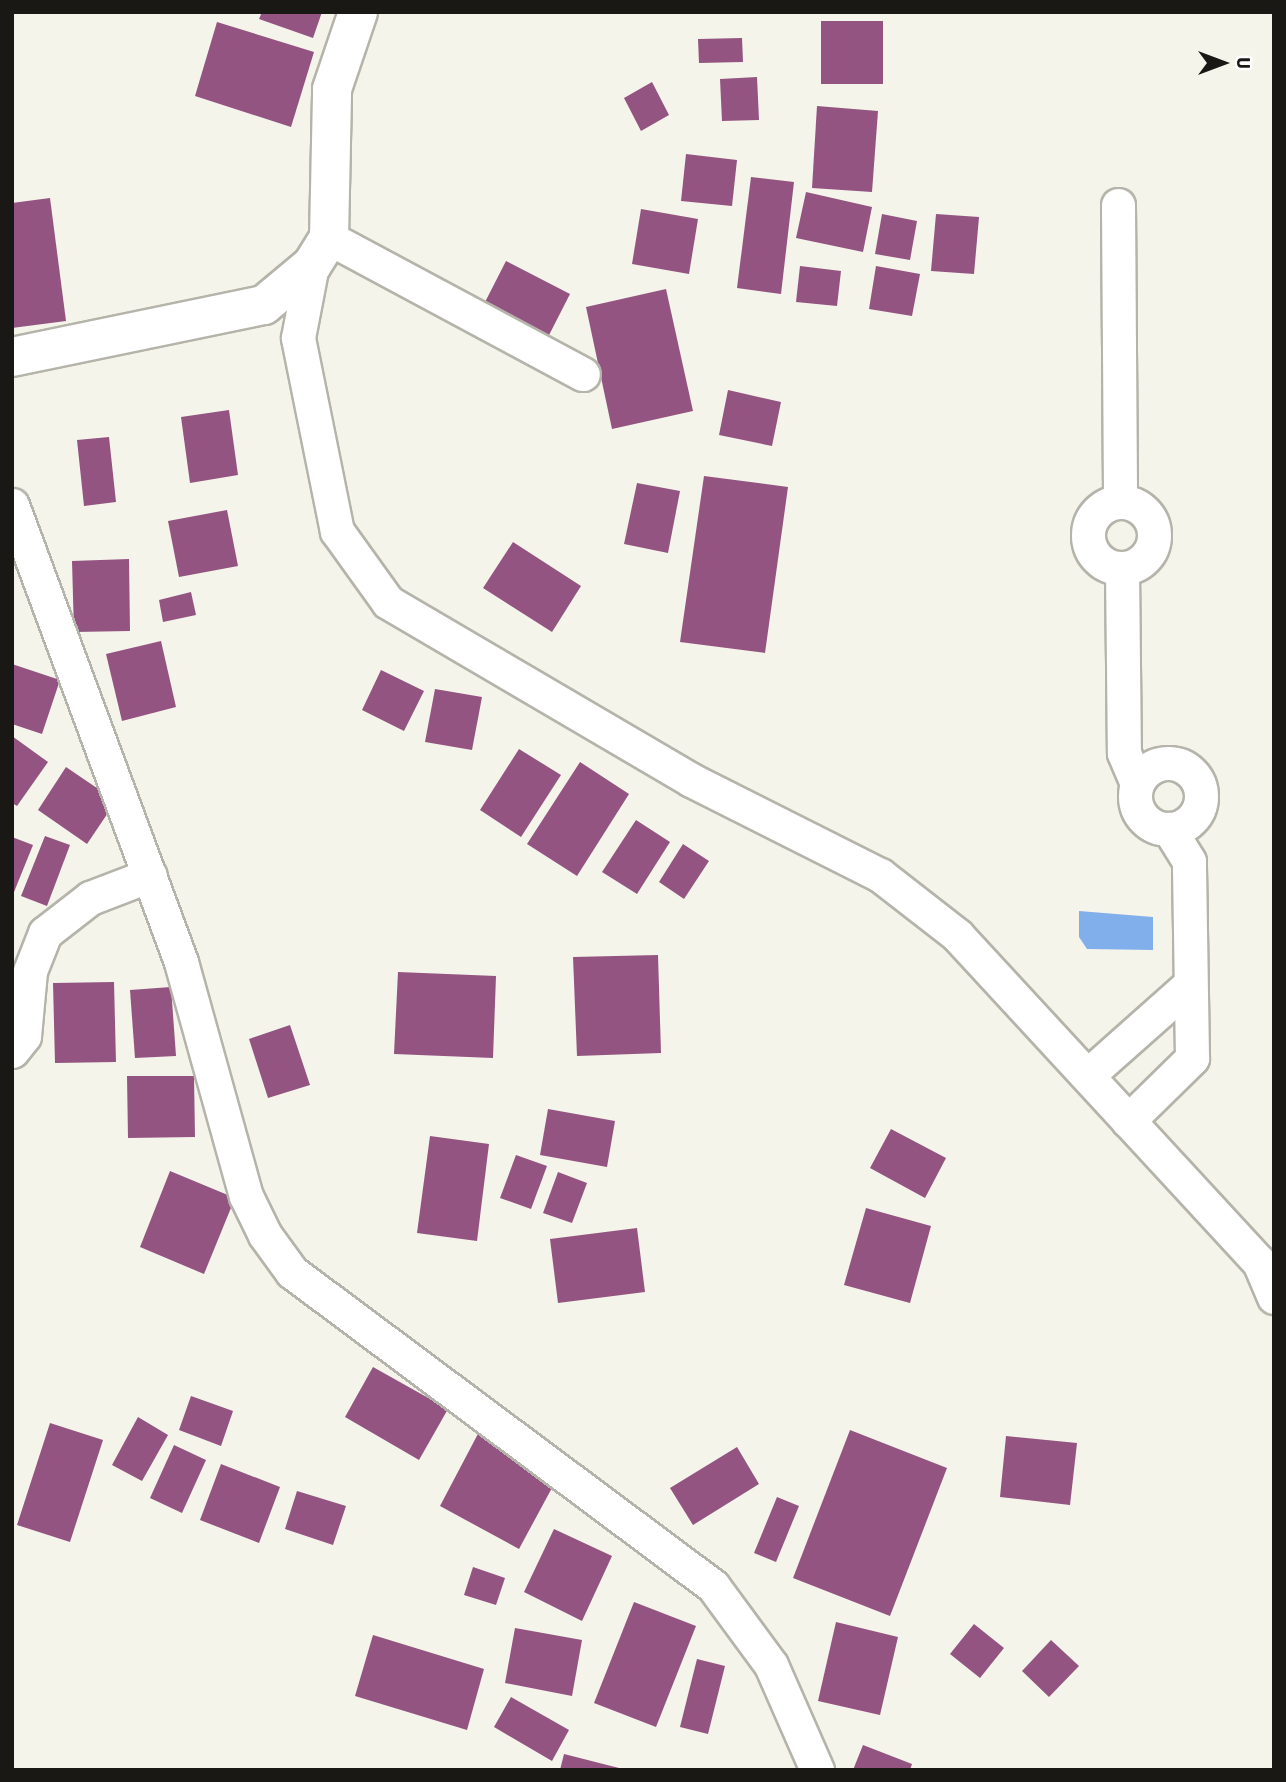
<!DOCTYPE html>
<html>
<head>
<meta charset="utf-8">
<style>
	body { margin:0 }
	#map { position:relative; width:1286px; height:1782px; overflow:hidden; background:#f5f4ea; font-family:"Asap Condensed",sans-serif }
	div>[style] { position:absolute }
	.water>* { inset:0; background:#81afec }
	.building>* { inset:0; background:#935481 }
	.roads { filter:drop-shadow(2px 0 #b5b4aa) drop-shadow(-2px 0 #b5b4aa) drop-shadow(0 2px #b5b4aa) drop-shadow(0 -2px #b5b4aa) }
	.street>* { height:33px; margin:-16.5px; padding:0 16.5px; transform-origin:16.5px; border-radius:16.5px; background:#fff }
	.street>.ring { margin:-16.5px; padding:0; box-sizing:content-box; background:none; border:33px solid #fff; border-radius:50% }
	.secondary>* { height:38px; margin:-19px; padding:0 19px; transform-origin:19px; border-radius:19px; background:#fff }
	span { translate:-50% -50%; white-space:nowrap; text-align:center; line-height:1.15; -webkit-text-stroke:7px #fff; paint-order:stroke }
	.frame { position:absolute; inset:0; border:14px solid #191815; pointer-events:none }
	.north { position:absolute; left:1188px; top:28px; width:70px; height:70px; -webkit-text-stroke:5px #fff; paint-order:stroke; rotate:90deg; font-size:19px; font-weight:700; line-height:28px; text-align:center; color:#191815 }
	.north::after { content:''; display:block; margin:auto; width:24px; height:32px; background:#191815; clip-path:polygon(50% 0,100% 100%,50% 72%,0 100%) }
</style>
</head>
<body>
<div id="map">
	<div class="water">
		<div style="clip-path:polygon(1079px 911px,1153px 917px,1153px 950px,1087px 949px,1079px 937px)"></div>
	</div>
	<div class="building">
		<div style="clip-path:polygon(262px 12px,322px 12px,313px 38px,259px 19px)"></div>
		<div style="clip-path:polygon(821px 21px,883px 21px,883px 84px,821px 84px)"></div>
		<div style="clip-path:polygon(217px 22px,314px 52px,291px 127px,195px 96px)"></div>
		<div style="clip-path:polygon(742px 38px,743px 62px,699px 63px,698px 39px)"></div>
		<div style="clip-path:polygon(757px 77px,759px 120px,722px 121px,720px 79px)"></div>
		<div style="clip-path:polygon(652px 82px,669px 115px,641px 131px,624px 98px)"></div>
		<div style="clip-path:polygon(817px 106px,878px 111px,872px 192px,812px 188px)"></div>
		<div style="clip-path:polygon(686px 154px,737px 160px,732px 206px,681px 201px)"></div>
		<div style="clip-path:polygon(751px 177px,794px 182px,781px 294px,737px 288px)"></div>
		<div style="clip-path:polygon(806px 192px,872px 207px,863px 252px,796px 238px)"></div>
		<div style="clip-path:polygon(50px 198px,66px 321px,12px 328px,12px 203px)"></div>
		<div style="clip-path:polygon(641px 209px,698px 219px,689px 274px,632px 264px)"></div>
		<div style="clip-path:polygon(882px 214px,917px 221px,910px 260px,875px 254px)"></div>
		<div style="clip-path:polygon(936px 214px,979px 217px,974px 274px,931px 271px)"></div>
		<div style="clip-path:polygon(506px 261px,570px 294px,547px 339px,483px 306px)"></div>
		<div style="clip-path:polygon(800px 266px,841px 271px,837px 306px,796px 302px)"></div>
		<div style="clip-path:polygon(876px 266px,920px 274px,912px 316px,869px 309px)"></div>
		<div style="clip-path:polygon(666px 289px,693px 411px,612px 429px,586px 307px)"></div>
		<div style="clip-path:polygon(728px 390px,781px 402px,772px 446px,719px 435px)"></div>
		<div style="clip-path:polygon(229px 410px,238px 475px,190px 483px,181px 417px)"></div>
		<div style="clip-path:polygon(109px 437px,116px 502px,84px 506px,77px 440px)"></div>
		<div style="clip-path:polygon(704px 476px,788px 487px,765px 653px,680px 642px)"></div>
		<div style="clip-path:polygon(637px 483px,680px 491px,668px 553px,624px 544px)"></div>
		<div style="clip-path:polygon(227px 510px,238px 566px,179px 577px,168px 521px)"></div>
		<div style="clip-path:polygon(513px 542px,581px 586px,552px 632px,483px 588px)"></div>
		<div style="clip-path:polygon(129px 559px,130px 631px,74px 632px,72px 561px)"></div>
		<div style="clip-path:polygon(191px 592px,196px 615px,163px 622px,159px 600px)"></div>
		<div style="clip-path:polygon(161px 641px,176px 707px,122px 721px,106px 654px)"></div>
		<div style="clip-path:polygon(12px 664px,60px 680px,42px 734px,12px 724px)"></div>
		<div style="clip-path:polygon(381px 670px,424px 691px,404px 731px,362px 710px)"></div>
		<div style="clip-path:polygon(435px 689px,482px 697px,472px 750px,425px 742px)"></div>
		<div style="clip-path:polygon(12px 736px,48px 762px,17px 806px,12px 803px)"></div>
		<div style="clip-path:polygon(519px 749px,561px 775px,521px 837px,480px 810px)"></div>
		<div style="clip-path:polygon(580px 762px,629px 794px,577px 876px,527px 844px)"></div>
		<div style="clip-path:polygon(66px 767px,116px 801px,87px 844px,38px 810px)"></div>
		<div style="clip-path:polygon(636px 820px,670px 842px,637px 894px,602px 872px)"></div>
		<div style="clip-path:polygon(45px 836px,70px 845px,47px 906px,21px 896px)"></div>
		<div style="clip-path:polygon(12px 837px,33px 845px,12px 897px)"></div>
		<div style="clip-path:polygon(683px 844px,709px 861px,684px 899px,659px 882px)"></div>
		<div style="clip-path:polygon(658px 955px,661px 1053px,577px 1056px,573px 957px)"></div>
		<div style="clip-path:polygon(398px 972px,496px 976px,493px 1058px,394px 1054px)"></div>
		<div style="clip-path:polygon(114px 982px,116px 1062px,55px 1063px,53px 983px)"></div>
		<div style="clip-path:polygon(171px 987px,176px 1056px,135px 1058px,130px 990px)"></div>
		<div style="clip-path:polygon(290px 1025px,310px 1085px,268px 1098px,249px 1039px)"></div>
		<div style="clip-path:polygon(127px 1076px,194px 1076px,195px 1137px,128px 1138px)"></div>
		<div style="clip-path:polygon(548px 1109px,615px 1121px,607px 1167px,540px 1155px)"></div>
		<div style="clip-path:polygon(891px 1129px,946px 1158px,925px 1198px,870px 1168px)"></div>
		<div style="clip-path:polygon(430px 1136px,489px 1144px,477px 1241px,417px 1233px)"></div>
		<div style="clip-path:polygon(516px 1155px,547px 1166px,531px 1209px,500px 1198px)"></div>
		<div style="clip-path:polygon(170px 1171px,235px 1198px,204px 1274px,140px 1247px)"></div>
		<div style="clip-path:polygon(558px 1172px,587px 1183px,572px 1223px,543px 1213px)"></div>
		<div style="clip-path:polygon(866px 1208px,931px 1226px,910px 1303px,844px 1285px)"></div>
		<div style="clip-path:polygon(637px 1228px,645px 1292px,558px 1303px,550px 1239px)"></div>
		<div style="clip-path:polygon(373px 1367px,448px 1409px,419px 1460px,345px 1417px)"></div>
		<div style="clip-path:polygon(191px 1396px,233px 1411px,221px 1446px,179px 1430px)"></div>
		<div style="clip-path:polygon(138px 1417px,168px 1435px,142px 1481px,112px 1465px)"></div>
		<div style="clip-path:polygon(50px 1423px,103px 1440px,70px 1542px,17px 1525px)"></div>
		<div style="clip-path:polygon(480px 1430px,560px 1473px,519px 1549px,440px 1506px)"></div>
		<div style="clip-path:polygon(850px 1430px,947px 1468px,890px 1616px,793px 1578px)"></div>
		<div style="clip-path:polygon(1006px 1436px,1077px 1443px,1070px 1505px,1000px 1497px)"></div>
		<div style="clip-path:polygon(174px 1445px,206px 1460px,182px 1513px,150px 1498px)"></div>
		<div style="clip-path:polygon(737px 1447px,759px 1484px,693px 1525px,670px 1488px)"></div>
		<div style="clip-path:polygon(221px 1464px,280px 1487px,259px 1543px,200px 1520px)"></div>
		<div style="clip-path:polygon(297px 1491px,346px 1506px,333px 1545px,285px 1529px)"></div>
		<div style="clip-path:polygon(777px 1497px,799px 1506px,776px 1562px,754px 1553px)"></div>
		<div style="clip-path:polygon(554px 1529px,612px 1556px,582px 1621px,524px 1592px)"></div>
		<div style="clip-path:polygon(473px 1567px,505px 1578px,496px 1605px,464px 1595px)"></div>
		<div style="clip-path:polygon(634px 1602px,696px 1626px,656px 1727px,594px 1703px)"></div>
		<div style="clip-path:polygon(836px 1622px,898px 1637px,880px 1715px,818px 1701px)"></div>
		<div style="clip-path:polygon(974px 1624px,1004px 1648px,980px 1678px,950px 1654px)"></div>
		<div style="clip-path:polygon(515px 1628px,582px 1640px,572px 1696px,505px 1683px)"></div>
		<div style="clip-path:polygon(373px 1635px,484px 1669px,467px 1730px,355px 1696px)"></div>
		<div style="clip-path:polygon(1051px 1640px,1079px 1666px,1049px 1697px,1022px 1671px)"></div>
		<div style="clip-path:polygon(697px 1659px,725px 1666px,708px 1734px,680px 1727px)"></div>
		<div style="clip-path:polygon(511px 1697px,569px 1730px,552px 1761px,494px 1727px)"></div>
		<div style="clip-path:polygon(863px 1745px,912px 1764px,910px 1770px,853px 1770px)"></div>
		<div style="clip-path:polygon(564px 1754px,623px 1769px,623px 1770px,560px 1770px)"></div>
	</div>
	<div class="roads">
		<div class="street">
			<div style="left:1118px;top:205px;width:297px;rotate:89.6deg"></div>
			<div style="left:329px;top:238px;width:288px;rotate:28.2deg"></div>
			<div style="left:312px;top:265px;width:74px;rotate:100.9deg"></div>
			<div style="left:298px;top:338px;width:197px;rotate:78.6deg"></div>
			<div style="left:337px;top:531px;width:87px;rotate:54.3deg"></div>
			<div style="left:388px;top:602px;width:351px;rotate:30.4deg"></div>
			<div style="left:691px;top:780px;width:212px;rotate:26.7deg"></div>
			<div style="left:880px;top:875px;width:98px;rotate:37.9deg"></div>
			<div style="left:957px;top:935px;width:445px;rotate:47.3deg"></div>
			<div style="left:1259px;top:1262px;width:38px;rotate:67deg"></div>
			<div class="ring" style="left:1088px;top:502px;width:33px;height:33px"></div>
			<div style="left:12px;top:505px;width:487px;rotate:69.7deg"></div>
			<div style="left:181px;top:962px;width:243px;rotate:74.5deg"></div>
			<div style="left:246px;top:1196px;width:43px;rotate:64deg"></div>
			<div style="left:265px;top:1235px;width:46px;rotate:53.9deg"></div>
			<div style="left:292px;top:1272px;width:525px;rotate:36.72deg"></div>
			<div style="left:713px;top:1586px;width:98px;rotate:53.7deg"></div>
			<div style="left:771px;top:1665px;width:115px;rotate:66.3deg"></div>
			<div style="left:1122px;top:569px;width:184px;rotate:89.4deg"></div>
			<div style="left:1124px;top:753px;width:33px;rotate:67deg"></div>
			<div class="ring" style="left:1135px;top:763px;width:33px;height:33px"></div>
			<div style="left:12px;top:1051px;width:19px;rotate:-51deg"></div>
			<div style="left:24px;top:1036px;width:65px;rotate:-84.7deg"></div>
			<div style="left:30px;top:971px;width:41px;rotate:-68.5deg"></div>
			<div style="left:45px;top:933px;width:57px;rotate:-37.9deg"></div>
			<div style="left:90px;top:898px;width:64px;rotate:-21deg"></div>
			<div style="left:1089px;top:1074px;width:132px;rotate:-41.6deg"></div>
			<div style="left:1128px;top:1121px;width:90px;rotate:-44.5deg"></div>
			<div style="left:1192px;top:1058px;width:197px;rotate:-90.9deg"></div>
			<div style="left:1189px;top:861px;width:38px;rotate:-122deg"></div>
		</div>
		<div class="secondary">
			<div style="left:12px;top:357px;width:257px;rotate:-11.7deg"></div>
			<div style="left:264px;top:305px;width:62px;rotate:-39.8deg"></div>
			<div style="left:312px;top:265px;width:32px;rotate:-58deg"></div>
			<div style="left:329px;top:238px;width:149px;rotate:-88.8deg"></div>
			<div style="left:332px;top:89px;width:81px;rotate:-71.3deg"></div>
		</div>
	</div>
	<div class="frame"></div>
	<div class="north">U</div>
</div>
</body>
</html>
